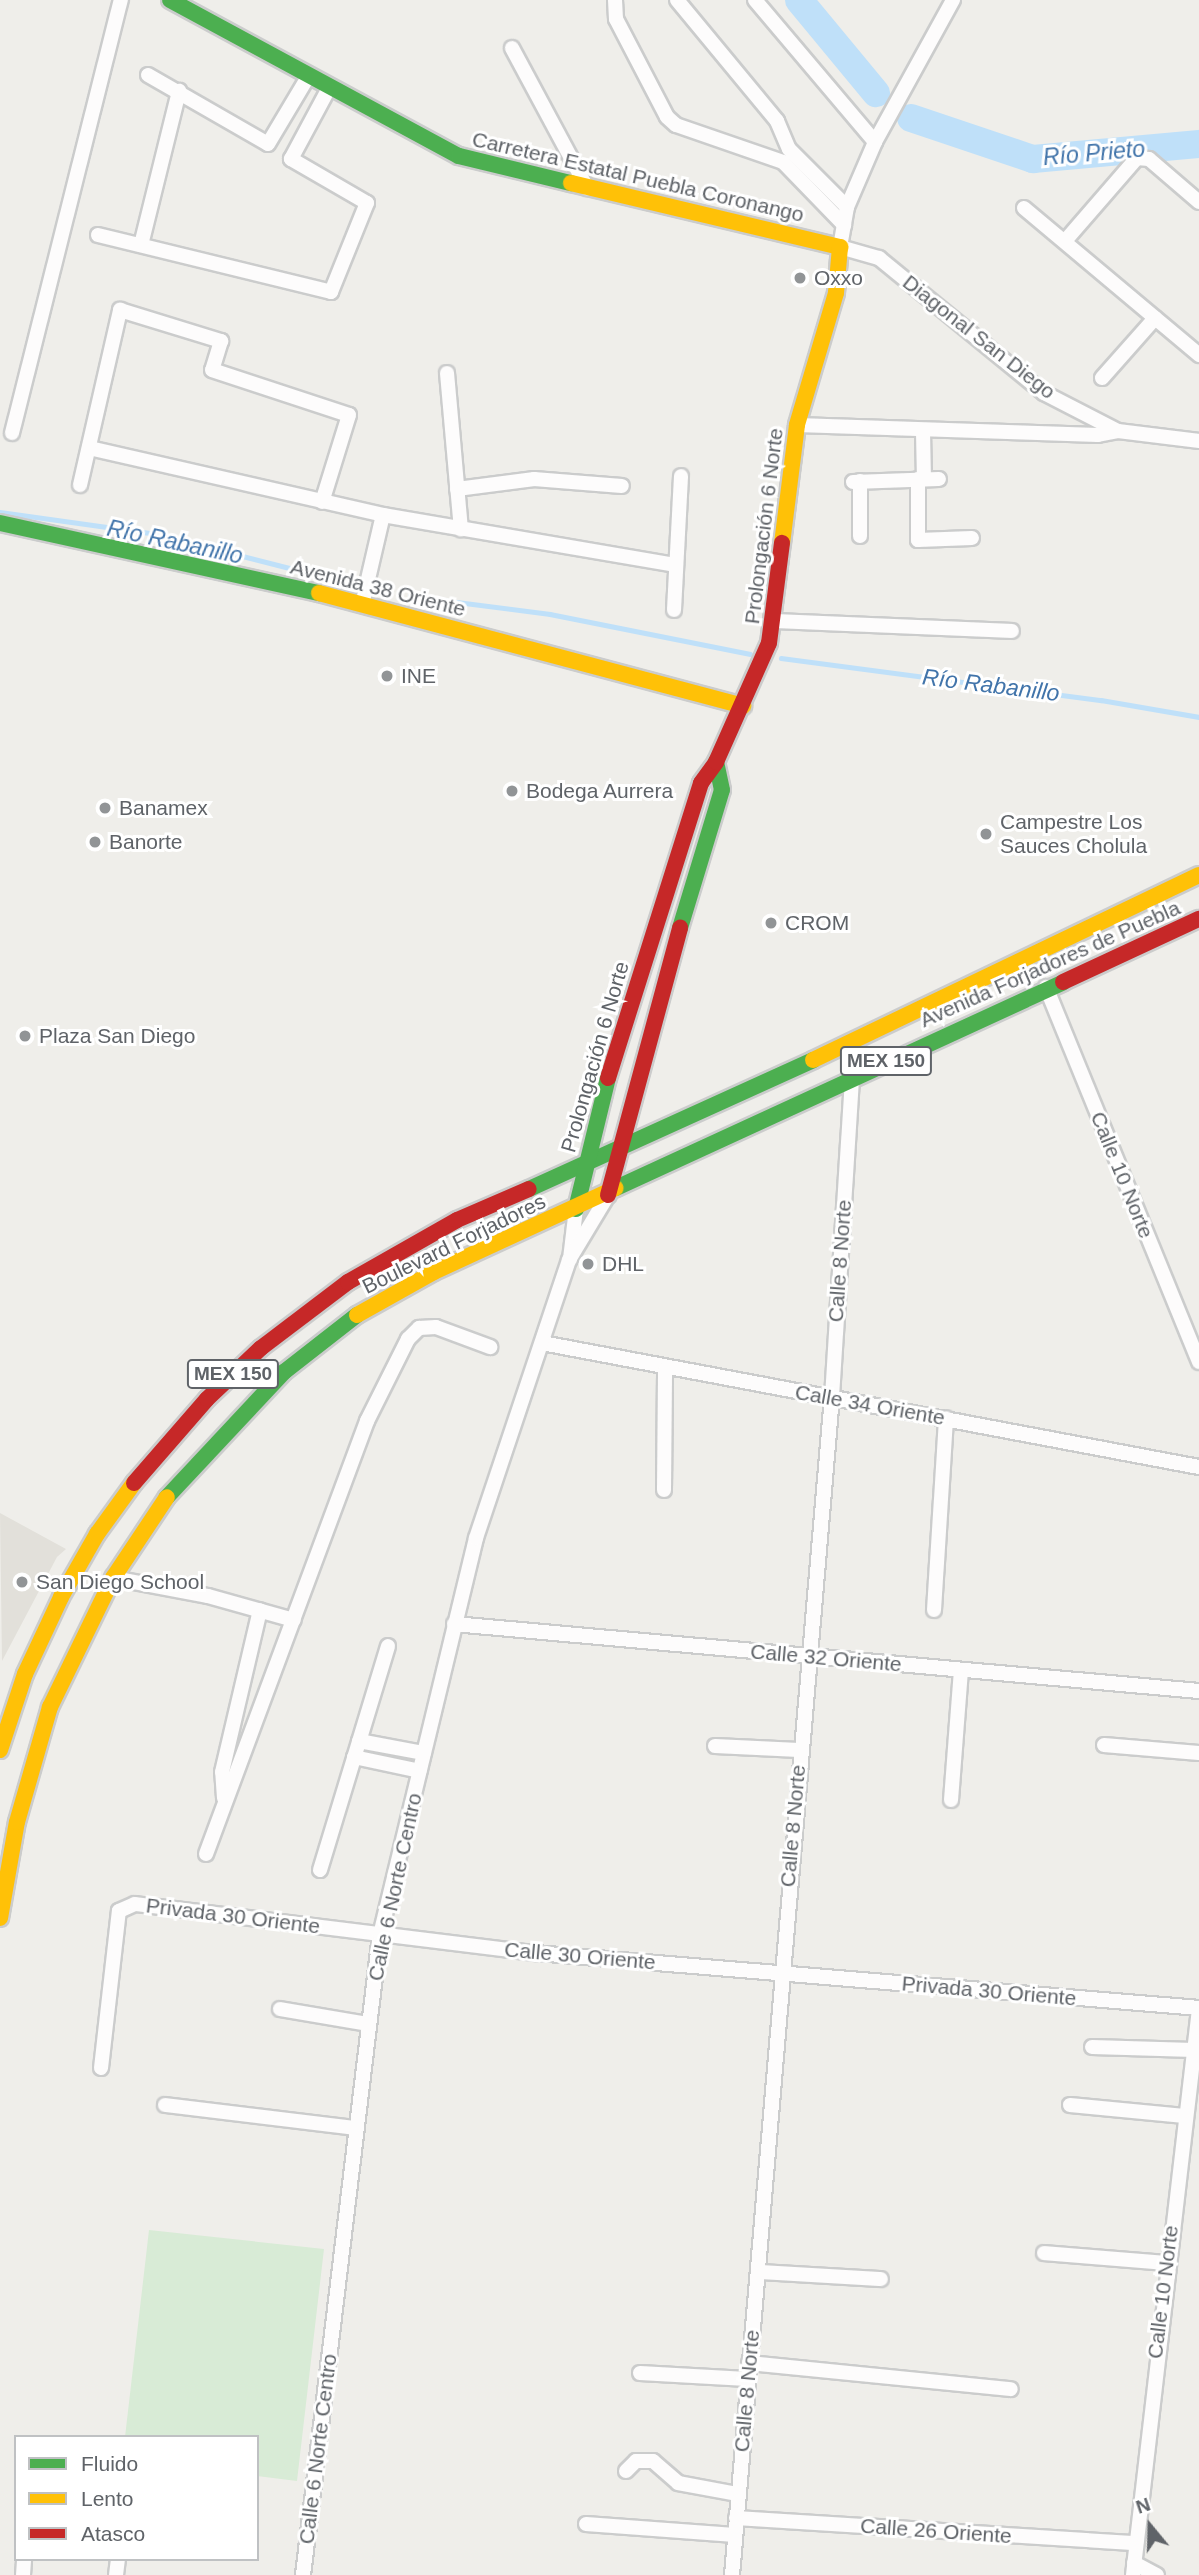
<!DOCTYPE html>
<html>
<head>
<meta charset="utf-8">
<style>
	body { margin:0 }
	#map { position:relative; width:1199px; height:2575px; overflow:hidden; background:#efeeea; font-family:Helvetica,sans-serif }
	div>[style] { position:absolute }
	.education>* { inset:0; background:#e2e0da }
	.green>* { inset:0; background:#d8ebd6 }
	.stream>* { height:4.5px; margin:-2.25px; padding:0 2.25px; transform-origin:2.25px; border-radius:2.25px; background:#bfe0f9 }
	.river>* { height:28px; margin:-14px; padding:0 14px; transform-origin:14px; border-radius:14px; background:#bfe0f9 }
	.roads { filter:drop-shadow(2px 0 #cbcccc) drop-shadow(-2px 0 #cbcccc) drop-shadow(0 2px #cbcccc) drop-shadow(0 -2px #cbcccc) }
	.street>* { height:14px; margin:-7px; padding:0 7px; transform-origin:7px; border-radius:7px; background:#fdfcfc }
	.fast>* { height:16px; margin:-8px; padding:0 8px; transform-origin:8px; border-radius:8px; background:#4caf50 }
	.slow>* { height:16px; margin:-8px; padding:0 8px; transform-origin:8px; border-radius:8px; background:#ffc107 }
	.jam>* { height:16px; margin:-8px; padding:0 8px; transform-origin:8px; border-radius:8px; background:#c62828 }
	.dots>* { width:19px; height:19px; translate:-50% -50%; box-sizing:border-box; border:4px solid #fff; border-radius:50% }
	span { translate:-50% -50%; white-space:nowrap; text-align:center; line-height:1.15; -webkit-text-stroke:6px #fff; paint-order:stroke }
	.shield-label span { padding:2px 5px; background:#fff; border:2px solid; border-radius:5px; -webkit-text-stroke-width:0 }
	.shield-label { font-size:19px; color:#5f6368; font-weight:700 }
	.street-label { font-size:21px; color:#5f6368 }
	.poi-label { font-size:21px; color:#5f6368 }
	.left { translate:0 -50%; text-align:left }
	.water-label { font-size:23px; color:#4174aa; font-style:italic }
	.legend { position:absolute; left:14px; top:2435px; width:245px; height:126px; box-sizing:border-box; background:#fff; border:2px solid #bfc1c3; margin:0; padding:9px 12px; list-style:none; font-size:21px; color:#5f6368 }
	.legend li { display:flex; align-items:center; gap:14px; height:35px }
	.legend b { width:35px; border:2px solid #bfc1c3 }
	.north { position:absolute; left:1115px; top:2491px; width:70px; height:70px; -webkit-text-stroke:5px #fff; paint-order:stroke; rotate:341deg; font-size:19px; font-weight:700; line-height:28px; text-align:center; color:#5f6368 }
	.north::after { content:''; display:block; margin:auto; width:24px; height:32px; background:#5f6368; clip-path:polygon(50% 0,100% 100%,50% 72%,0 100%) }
</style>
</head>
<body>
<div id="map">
	<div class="education">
		<div style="clip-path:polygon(0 1513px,66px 1549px,57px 1557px,2px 1661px)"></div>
	</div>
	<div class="green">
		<div style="clip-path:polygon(149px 2230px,324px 2249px,297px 2481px,257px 2476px,257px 2437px,125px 2437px)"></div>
	</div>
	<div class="stream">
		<div style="left:0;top:512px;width:158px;rotate:8deg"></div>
		<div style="left:156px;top:534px;width:198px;rotate:14.3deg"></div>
		<div style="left:410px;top:596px;width:141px;rotate:7.3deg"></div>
		<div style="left:550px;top:614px;width:204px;rotate:11.3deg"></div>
		<div style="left:781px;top:658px;width:323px;rotate:7.5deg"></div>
		<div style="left:1101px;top:700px;width:99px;rotate:9.8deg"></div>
	</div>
	<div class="river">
		<div style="left:799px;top:0;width:121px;rotate:50.4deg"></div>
		<div style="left:911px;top:118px;width:129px;rotate:18.6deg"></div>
		<div style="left:1033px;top:159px;width:167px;rotate:-5.2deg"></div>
	</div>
	<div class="roads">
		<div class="street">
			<div style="left:615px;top:0;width:19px;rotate:87deg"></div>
			<div style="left:616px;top:19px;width:110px;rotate:62.5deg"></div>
			<div style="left:667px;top:117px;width:12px;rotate:42deg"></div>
			<div style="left:676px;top:125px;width:113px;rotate:19.1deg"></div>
			<div style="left:783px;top:162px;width:88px;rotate:45.9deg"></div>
			<div style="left:677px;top:0;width:157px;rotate:50.4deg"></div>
			<div style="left:777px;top:121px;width:30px;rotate:67deg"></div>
			<div style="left:789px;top:149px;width:82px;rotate:45deg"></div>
			<div style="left:755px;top:0;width:186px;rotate:49.8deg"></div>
			<div style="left:953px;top:0;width:162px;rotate:118.8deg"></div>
			<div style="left:875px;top:142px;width:71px;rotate:113.3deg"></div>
			<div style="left:847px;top:207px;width:41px;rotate:99.9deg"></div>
			<div style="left:840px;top:247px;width:41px;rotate:15.8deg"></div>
			<div style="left:879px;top:258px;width:213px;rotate:39.3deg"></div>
			<div style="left:1044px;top:393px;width:83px;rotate:27.2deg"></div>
			<div style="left:512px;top:48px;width:159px;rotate:61.8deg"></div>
			<div style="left:148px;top:75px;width:138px;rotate:29.9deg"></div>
			<div style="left:268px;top:144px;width:78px;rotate:-59.2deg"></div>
			<div style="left:1024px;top:208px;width:229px;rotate:40deg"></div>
			<div style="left:98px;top:235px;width:240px;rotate:13.7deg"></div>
			<div style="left:331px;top:292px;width:96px;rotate:-68deg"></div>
			<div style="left:367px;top:203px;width:88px;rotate:-149.9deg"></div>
			<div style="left:291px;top:159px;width:81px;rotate:-61.8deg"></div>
			<div style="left:1065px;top:241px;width:110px;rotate:-49.1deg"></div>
			<div style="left:1137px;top:158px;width:12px;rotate:5deg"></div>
			<div style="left:1149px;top:159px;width:66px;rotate:40.7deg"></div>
			<div style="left:141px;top:245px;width:159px;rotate:-76.1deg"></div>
			<div style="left:447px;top:373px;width:157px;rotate:84.9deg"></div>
			<div style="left:1102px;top:378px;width:80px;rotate:-48.5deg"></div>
			<div style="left:797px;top:425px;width:301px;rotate:1.9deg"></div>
			<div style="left:1098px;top:435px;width:20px;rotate:-11deg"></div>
			<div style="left:1118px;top:431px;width:82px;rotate:7deg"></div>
			<div style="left:923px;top:432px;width:46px;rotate:88.8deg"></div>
			<div style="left:12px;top:433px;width:447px;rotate:-75.9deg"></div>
			<div style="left:89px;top:448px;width:302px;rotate:12.8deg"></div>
			<div style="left:383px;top:515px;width:296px;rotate:9.7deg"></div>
			<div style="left:918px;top:479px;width:61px;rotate:90deg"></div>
			<div style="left:918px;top:540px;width:54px;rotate:-2.1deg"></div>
			<div style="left:853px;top:482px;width:86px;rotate:-2deg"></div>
			<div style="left:80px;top:485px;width:180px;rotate:-77.1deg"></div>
			<div style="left:120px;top:310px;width:106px;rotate:17.1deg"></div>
			<div style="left:221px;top:341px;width:30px;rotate:107deg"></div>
			<div style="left:212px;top:370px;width:144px;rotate:18.2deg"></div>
			<div style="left:349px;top:415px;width:91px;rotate:107.2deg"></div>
			<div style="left:457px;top:489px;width:78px;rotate:-7.4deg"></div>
			<div style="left:534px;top:479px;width:88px;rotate:4.5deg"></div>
			<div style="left:860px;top:536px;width:55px;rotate:-90deg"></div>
			<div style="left:362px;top:605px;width:92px;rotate:-76.9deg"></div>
			<div style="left:674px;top:610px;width:134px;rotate:-87deg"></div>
			<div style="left:776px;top:621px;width:236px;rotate:2.4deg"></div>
			<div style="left:1046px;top:987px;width:405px;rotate:67.8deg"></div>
			<div style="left:570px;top:1259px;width:50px;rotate:-83.2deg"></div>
			<div style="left:542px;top:1343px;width:669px;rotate:10.69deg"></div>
			<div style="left:664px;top:1490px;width:120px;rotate:-89.5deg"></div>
			<div style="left:113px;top:1578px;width:97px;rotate:10.7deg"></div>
			<div style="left:208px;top:1596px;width:89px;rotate:15.6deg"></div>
			<div style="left:934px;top:1610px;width:192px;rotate:-86.4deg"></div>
			<div style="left:454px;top:1624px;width:748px;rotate:5.14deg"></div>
			<div style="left:359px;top:1741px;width:66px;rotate:10.5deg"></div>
			<div style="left:1104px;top:1745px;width:95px;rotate:4.8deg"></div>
			<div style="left:715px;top:1746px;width:84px;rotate:2.7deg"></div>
			<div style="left:354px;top:1757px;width:67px;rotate:12deg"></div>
			<div style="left:224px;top:1798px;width:26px;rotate:-94deg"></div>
			<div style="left:222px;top:1772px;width:166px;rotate:-76.8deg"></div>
			<div style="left:951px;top:1800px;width:130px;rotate:-85.6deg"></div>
			<div style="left:206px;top:1854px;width:462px;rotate:-69.6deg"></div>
			<div style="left:367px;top:1421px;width:92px;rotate:-63.4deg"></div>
			<div style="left:408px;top:1339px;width:16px;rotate:-45deg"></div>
			<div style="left:419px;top:1328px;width:17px;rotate:-3deg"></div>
			<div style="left:436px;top:1327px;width:58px;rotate:20.3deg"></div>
			<div style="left:320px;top:1870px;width:234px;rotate:-73.1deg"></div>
			<div style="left:280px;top:2009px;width:89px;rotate:9.7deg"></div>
			<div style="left:1092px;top:2047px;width:102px;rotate:1.7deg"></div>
			<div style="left:101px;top:2068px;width:158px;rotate:-83.5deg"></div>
			<div style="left:119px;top:1911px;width:17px;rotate:-24deg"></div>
			<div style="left:135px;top:1904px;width:404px;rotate:7deg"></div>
			<div style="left:536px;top:1953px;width:665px;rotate:4.74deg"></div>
			<div style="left:165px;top:2105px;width:192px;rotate:6.9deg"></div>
			<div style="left:1070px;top:2105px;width:115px;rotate:5.5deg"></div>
			<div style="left:1044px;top:2253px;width:122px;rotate:4.7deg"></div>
			<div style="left:759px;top:2272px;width:122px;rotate:3.3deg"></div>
			<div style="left:749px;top:2363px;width:263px;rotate:5.7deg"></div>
			<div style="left:640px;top:2373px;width:107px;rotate:3.2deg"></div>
			<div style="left:626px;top:2471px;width:14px;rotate:-45deg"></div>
			<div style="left:636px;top:2461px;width:17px"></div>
			<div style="left:653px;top:2461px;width:33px;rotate:41deg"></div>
			<div style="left:678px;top:2483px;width:61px;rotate:10.4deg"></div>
			<div style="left:736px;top:2518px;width:401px;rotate:3.6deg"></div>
			<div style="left:586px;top:2524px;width:149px;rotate:4.2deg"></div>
			<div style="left:1134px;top:2563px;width:26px;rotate:28deg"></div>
			<div style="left:23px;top:2575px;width:16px;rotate:-86deg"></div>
			<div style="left:116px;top:2575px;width:16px;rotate:-83deg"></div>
			<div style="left:303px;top:2575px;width:645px;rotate:-83.14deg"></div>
			<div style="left:380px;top:1935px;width:408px;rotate:-76.4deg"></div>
			<div style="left:476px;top:1538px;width:293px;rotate:-71.5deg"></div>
			<div style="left:569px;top:1260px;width:76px;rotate:-59deg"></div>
			<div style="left:732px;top:2575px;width:1182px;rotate:-85.15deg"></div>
			<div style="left:832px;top:1397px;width:321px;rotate:-86.4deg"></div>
			<div style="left:1133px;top:2575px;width:570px;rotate:-83.35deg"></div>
		</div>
		<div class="fast">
			<div style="left:170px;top:0;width:328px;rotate:28.4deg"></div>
			<div style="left:459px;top:156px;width:115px;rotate:13.6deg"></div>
			<div style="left:0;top:523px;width:327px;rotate:12.4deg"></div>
			<div style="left:680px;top:928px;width:144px;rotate:-73.1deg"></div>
			<div style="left:722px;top:790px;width:29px;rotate:-102deg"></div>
			<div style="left:616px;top:1188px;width:492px;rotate:-24.7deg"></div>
			<div style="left:529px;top:1189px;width:312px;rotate:-24.4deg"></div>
			<div style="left:576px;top:1209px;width:135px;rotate:-76.3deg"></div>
			<div style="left:167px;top:1497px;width:171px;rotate:-46.9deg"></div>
			<div style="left:284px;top:1372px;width:93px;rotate:-38deg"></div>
		</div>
		<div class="slow">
			<div style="left:571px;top:183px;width:277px;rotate:13.4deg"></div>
			<div style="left:840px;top:247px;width:46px;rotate:95deg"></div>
			<div style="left:836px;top:293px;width:138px;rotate:106.5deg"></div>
			<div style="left:797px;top:425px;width:119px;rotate:97.2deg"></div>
			<div style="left:319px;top:593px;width:439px;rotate:14.9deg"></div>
			<div style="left:813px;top:1060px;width:428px;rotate:-25.6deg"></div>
			<div style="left:357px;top:1315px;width:88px;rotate:-29.2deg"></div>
			<div style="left:434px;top:1272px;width:200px;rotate:-24.8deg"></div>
			<div style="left:0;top:1750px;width:80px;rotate:-71.8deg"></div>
			<div style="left:25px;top:1674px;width:85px;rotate:-64.9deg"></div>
			<div style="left:61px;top:1597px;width:73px;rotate:-60.3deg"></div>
			<div style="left:97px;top:1534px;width:63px;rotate:-54deg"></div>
			<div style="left:0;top:1918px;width:97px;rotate:-80deg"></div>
			<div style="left:17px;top:1822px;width:120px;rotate:-74deg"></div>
			<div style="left:50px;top:1707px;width:144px;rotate:-64deg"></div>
			<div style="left:113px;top:1578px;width:97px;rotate:-56.3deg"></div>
		</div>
		<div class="jam">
			<div style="left:1063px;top:982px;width:150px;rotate:-24.9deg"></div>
			<div style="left:608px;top:1078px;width:309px;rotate:-72.5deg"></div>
			<div style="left:701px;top:783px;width:26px;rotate:-54deg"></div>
			<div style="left:716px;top:762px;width:130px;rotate:-66deg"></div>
			<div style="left:769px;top:643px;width:101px;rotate:-82.6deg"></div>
			<div style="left:608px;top:1195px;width:277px;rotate:-74.9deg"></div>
			<div style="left:134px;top:1483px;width:111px;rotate:-49deg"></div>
			<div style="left:207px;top:1399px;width:74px;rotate:-43.4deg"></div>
			<div style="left:261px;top:1348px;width:109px;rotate:-37.2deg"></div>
			<div style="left:348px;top:1282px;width:125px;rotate:-29.6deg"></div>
			<div style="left:457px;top:1220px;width:78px;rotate:-23.3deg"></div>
		</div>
	</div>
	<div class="dots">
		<div style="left:800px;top:278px;background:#919496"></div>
		<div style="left:387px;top:676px;background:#919496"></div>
		<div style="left:512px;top:791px;background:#919496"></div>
		<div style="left:105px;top:808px;background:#919496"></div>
		<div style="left:986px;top:834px;background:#919496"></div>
		<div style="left:95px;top:842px;background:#919496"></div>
		<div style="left:771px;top:923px;background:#919496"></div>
		<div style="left:25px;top:1036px;background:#919496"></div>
		<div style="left:588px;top:1264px;background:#919496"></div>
		<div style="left:22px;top:1582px;background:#919496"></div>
	</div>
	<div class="shield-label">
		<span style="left:886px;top:1061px">MEX 150</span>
		<span style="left:233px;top:1374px">MEX 150</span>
	</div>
	<div class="street-label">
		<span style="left:638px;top:177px;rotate:13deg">Carretera Estatal Puebla Coronango</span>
		<span style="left:979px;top:337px;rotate:38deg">Diagonal San Diego</span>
		<span style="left:764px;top:526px;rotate:-83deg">Prolongación 6 Norte</span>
		<span style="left:378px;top:588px;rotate:14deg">Avenida 38 Oriente</span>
		<span style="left:1050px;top:964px;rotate:-24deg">Avenida Forjadores de Puebla</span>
		<span style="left:595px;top:1057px;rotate:-74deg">Prolongación 6 Norte</span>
		<span style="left:1122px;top:1175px;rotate:68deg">Calle 10 Norte</span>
		<span style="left:454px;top:1244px;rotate:-26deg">Boulevard Forjadores</span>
		<span style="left:840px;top:1261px;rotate:-86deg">Calle 8 Norte</span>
		<span style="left:870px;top:1405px;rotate:10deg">Calle 34 Oriente</span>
		<span style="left:826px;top:1658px;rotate:5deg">Calle 32 Oriente</span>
		<span style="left:793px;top:1826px;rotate:-85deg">Calle 8 Norte</span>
		<span style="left:395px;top:1887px;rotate:-78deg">Calle 6 Norte Centro</span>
		<span style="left:233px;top:1916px;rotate:7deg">Privada 30 Oriente</span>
		<span style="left:580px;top:1956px;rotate:5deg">Calle 30 Oriente</span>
		<span style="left:989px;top:1991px;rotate:5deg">Privada 30 Oriente</span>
		<span style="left:1163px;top:2292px;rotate:-83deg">Calle 10 Norte</span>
		<span style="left:747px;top:2391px;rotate:-85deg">Calle 8 Norte</span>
		<span style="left:318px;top:2449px;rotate:-83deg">Calle 6 Norte Centro</span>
		<span style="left:936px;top:2531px;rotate:4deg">Calle 26 Oriente</span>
	</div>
	<div class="poi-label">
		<span class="left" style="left:814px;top:278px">Oxxo</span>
		<span class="left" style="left:401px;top:676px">INE</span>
		<span class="left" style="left:526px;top:791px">Bodega Aurrera</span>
		<span class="left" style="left:119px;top:808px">Banamex</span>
		<span class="left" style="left:1000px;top:834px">Campestre Los<br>Sauces Cholula</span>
		<span class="left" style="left:109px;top:842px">Banorte</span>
		<span class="left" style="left:785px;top:923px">CROM</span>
		<span class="left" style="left:39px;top:1036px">Plaza San Diego</span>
		<span class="left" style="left:602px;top:1264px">DHL</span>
		<span class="left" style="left:36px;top:1582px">San Diego School</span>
	</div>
	<div class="water-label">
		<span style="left:1094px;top:153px;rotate:-5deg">Río Prieto</span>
		<span style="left:175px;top:542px;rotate:12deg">Río Rabanillo</span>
		<span style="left:991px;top:685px;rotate:7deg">Río Rabanillo</span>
	</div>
	<ul class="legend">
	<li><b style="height:9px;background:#4caf50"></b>Fluido</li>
	<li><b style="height:9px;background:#ffc107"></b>Lento</li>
	<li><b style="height:9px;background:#c62828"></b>Atasco</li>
	</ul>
	<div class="north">N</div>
</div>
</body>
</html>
